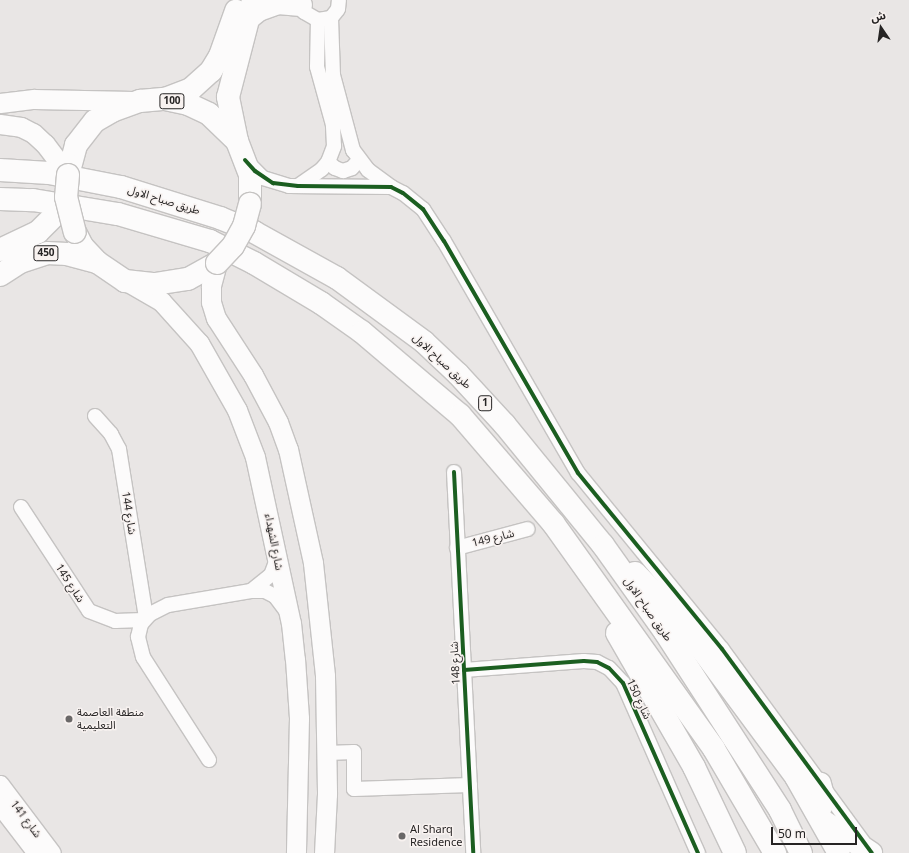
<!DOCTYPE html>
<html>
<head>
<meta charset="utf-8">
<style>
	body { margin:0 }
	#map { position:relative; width:909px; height:853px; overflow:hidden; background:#e9e6e5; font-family:"Noto Sans","Noto Sans Arabic",sans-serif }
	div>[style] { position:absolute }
	.roads { filter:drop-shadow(1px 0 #c5c3c2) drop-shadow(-1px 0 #c5c3c2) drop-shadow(0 1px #c5c3c2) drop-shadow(0 -1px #c5c3c2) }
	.minor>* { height:14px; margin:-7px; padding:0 7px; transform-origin:7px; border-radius:7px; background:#fcfbfb }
	.tertiary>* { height:17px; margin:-8.5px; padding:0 8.5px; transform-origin:8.5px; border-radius:8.5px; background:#fcfbfb }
	.secondary>* { height:19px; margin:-9.5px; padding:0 9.5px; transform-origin:9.5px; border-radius:9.5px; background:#fcfbfb }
	.primary>* { height:22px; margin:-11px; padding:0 11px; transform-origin:11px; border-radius:11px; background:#fcfbfb }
	.motorway>* { height:22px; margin:-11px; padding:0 11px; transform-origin:11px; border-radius:11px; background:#fcfbfb }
	.bridges { filter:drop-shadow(1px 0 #c5c3c2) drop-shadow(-1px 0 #c5c3c2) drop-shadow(0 1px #c5c3c2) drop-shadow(0 -1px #c5c3c2) }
	.primary-bridge>* { height:22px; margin:-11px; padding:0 11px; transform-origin:11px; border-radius:11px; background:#fcfbfb }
	.cycleway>* { height:4px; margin:-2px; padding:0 2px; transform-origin:2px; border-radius:2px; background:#1b5e20 }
	.dots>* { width:11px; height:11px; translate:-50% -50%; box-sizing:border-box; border:2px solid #f8f2f0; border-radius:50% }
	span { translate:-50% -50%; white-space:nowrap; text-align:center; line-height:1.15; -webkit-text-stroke:3px #f8f2f0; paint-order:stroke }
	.shield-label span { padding:1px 3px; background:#f8f2f0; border:1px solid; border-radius:3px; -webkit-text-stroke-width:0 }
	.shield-label { font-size:10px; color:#262424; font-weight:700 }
	.street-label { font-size:11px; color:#262424 }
	.poi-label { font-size:11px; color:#262424 }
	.left { translate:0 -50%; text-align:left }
	.north { position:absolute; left:861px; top:8px; width:40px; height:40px; -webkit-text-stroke:3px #f8f2f0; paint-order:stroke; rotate:347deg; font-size:11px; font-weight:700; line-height:16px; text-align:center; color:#262424 }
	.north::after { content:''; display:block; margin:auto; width:14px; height:18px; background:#262424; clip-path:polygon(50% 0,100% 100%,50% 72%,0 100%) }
	.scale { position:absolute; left:771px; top:827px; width:86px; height:18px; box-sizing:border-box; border:2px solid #262424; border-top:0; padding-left:5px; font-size:12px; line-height:14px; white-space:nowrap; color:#262424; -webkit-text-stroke:3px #f8f2f0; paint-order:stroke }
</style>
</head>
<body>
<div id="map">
	<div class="roads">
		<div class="minor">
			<div style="left:302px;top:0;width:12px;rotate:81deg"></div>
			<div style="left:304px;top:12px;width:16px;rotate:30deg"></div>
			<div style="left:318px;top:20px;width:13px;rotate:-9deg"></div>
			<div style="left:331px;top:18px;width:11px;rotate:-52deg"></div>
			<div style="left:338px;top:9px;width:9px;rotate:-84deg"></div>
			<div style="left:331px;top:18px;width:57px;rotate:88deg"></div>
			<div style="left:333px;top:75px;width:78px;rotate:75.1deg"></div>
			<div style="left:353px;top:150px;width:25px;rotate:53deg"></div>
			<div style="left:368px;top:170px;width:29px;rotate:36deg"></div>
			<div style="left:328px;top:162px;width:9px;rotate:41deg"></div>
			<div style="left:335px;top:168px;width:9px;rotate:21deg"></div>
			<div style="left:343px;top:171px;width:9px;rotate:-18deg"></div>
			<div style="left:352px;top:168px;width:11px;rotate:-49deg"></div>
			<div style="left:248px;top:163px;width:21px;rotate:45deg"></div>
			<div style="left:263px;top:178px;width:27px;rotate:17deg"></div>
			<div style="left:289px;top:186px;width:102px;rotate:0.6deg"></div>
			<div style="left:391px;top:187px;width:13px;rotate:27deg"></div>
			<div style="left:403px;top:193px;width:26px;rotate:39deg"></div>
			<div style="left:423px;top:209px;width:38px;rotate:57deg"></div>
			<div style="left:444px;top:241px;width:268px;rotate:60deg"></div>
			<div style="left:578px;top:473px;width:227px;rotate:50.7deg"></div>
			<div style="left:722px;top:649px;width:239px;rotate:53.8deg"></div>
			<div style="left:298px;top:186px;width:29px;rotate:-35deg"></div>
			<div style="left:322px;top:169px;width:9px;rotate:-49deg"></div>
			<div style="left:328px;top:162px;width:17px;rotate:-69deg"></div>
			<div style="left:334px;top:146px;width:21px;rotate:-93deg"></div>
			<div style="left:333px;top:125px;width:60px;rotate:-105.4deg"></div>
			<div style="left:317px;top:67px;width:47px;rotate:-88.8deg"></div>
			<div style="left:95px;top:416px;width:24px;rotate:48deg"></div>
			<div style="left:111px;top:434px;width:17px;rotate:62deg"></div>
			<div style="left:119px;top:449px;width:170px;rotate:80.9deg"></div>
			<div style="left:454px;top:472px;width:381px;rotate:87.1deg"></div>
			<div style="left:21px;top:507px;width:124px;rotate:56.8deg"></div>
			<div style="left:89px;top:611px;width:28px;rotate:21deg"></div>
			<div style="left:115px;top:621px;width:28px;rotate:-2deg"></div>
			<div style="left:457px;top:548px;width:73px;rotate:-15deg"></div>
			<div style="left:251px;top:591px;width:26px;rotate:-39deg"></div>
			<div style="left:271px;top:575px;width:17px;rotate:-69deg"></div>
			<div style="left:464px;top:670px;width:120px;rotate:-4.3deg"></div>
			<div style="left:584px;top:661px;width:13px;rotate:4deg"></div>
			<div style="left:597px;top:662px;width:13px;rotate:27deg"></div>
			<div style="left:609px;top:668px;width:21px;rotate:47deg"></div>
			<div style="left:623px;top:683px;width:186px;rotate:66.2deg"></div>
			<div style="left:327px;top:753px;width:27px;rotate:-2deg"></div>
			<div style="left:354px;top:752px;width:37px;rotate:90deg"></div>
			<div style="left:354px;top:789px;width:116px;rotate:-2deg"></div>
			<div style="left:209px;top:760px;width:122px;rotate:-122.7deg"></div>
			<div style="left:143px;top:657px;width:21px;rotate:-104deg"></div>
			<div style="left:138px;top:637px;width:13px;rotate:-77deg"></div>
			<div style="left:141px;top:624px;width:13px;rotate:-48deg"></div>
			<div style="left:150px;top:614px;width:20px;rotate:-27deg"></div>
			<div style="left:168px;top:605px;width:84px;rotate:-9.6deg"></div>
			<div style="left:251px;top:591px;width:14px"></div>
			<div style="left:265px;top:591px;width:11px;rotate:27deg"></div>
			<div style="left:275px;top:596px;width:20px;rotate:53deg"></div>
		</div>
		<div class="tertiary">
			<div style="left:0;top:784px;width:86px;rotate:53deg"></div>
			<div style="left:0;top:806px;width:59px;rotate:52.5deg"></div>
		</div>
		<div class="secondary">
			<div style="left:0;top:103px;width:34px;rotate:-7deg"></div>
			<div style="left:34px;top:99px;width:99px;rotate:1.2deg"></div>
			<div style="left:0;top:124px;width:21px;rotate:8deg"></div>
			<div style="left:21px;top:127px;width:13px;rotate:27deg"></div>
			<div style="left:33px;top:133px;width:16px;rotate:43deg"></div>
			<div style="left:45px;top:144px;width:39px;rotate:53deg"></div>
			<div style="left:217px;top:263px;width:24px;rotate:105deg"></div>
			<div style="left:211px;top:286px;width:16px;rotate:90deg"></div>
			<div style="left:211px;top:302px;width:17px;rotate:73deg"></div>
			<div style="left:216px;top:318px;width:68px;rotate:57deg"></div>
			<div style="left:253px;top:375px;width:53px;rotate:62deg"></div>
			<div style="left:278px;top:422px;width:29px;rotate:70deg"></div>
			<div style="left:288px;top:449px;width:117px;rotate:77.6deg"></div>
			<div style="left:313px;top:563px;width:114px;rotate:83.9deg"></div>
			<div style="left:325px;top:676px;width:118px;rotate:89deg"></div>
			<div style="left:327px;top:794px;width:59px;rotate:92.9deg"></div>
			<div style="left:128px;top:282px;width:38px;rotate:30deg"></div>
			<div style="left:161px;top:301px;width:57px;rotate:47.9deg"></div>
			<div style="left:199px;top:343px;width:77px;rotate:60.4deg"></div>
			<div style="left:237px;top:410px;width:50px;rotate:69deg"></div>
			<div style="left:255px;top:457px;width:170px;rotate:77.8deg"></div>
			<div style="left:291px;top:623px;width:36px;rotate:84deg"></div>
			<div style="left:295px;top:659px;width:59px;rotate:86.1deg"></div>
			<div style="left:299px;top:718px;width:135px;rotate:91.3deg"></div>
		</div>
		<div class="primary">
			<div style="left:249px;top:18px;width:13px;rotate:-39deg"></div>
			<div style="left:259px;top:10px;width:20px;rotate:-20deg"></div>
			<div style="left:278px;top:3px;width:23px;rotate:5deg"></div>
			<div style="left:165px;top:99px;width:28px;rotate:-21deg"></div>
			<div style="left:191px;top:89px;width:27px;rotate:-42deg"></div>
			<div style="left:211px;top:71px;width:17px;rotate:-59deg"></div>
			<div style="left:220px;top:56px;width:48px;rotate:-70.4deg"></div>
			<div style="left:237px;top:141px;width:45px;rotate:-101.6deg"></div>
			<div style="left:228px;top:97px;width:100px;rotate:-75.5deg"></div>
			<div style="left:68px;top:175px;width:31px;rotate:-75deg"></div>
			<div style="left:76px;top:145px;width:31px;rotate:-52deg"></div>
			<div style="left:95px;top:121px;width:20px;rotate:-30deg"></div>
			<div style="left:112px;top:111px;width:30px;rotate:-20deg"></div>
			<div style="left:140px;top:101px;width:25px;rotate:-5deg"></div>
			<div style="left:165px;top:99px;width:24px;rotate:12deg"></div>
			<div style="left:188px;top:104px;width:23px;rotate:25deg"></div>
			<div style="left:209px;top:114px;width:39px;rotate:44deg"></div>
			<div style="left:237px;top:141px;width:36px;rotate:69deg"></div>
			<div style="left:250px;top:175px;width:29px;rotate:90deg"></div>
			<div style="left:75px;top:232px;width:16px;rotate:63deg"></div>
			<div style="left:82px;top:246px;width:22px;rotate:47deg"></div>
			<div style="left:97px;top:262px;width:34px;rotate:34deg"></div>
			<div style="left:125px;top:281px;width:30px;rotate:6deg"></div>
			<div style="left:155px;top:284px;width:33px;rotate:-9deg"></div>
			<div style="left:188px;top:279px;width:33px;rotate:-29deg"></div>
			<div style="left:0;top:250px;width:42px;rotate:-25.3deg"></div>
			<div style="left:38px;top:232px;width:23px;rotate:-45deg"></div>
			<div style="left:0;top:275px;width:24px;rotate:-33deg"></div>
			<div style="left:20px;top:262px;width:28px;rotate:-18deg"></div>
			<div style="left:47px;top:253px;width:20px;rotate:3deg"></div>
			<div style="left:67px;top:254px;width:31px;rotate:15deg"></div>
		</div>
		<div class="motorway">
			<div style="left:0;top:170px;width:49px;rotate:3.5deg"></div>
			<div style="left:49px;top:173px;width:73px;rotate:11deg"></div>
			<div style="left:121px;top:187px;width:104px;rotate:17.4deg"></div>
			<div style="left:220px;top:218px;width:37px;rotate:22deg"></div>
			<div style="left:254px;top:232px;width:95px;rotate:29deg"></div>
			<div style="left:337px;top:278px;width:108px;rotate:36.3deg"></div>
			<div style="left:424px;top:342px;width:47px;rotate:43.3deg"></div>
			<div style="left:458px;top:374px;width:69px;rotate:47.3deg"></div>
			<div style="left:505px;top:425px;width:155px;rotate:50.8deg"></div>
			<div style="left:603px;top:545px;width:107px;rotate:54.5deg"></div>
			<div style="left:665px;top:632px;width:212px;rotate:57.1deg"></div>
			<div style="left:780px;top:810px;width:48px;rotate:64deg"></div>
			<div style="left:0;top:199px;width:33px;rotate:2deg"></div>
			<div style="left:33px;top:200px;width:86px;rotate:9.4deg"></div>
			<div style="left:118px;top:214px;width:96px;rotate:16.4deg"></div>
			<div style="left:210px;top:241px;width:49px;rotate:26.6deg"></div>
			<div style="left:254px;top:263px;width:78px;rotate:30.8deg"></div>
			<div style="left:321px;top:303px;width:50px;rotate:35.3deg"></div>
			<div style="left:362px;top:332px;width:128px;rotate:40.3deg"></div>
			<div style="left:460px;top:415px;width:143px;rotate:49.3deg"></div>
			<div style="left:553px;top:523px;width:277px;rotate:54.5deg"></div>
			<div style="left:714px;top:749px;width:121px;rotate:59.6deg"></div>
			<div style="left:635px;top:573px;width:60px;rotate:45.7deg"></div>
			<div style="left:677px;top:616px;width:200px;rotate:53.5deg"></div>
			<div style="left:796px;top:777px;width:87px;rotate:60.5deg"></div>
			<div style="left:617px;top:633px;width:155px;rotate:60.1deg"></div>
			<div style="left:694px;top:767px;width:95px;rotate:64.5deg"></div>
			<div style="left:818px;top:814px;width:16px;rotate:-68deg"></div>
			<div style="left:824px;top:799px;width:16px;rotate:-105deg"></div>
			<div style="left:823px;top:821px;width:58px;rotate:33.7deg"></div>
		</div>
	</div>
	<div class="bridges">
		<div class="primary-bridge">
			<div style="left:68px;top:175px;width:22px;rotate:95deg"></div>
			<div style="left:66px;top:197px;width:36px;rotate:76deg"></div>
			<div style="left:217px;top:263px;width:23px;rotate:-47deg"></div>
			<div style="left:233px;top:246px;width:23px;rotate:-61deg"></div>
			<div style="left:244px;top:226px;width:23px;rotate:-75deg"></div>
		</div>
	</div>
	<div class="cycleway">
		<div style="left:245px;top:160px;width:15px;rotate:48deg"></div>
		<div style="left:255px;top:171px;width:22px;rotate:34deg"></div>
		<div style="left:273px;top:183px;width:25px;rotate:7deg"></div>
		<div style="left:298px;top:186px;width:93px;rotate:0.6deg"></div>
		<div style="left:391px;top:187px;width:13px;rotate:27deg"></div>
		<div style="left:403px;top:193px;width:26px;rotate:39deg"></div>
		<div style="left:423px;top:209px;width:38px;rotate:57deg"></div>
		<div style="left:444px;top:241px;width:268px;rotate:60deg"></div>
		<div style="left:578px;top:473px;width:227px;rotate:50.7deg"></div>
		<div style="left:722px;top:649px;width:253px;rotate:53.7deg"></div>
		<div style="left:454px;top:472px;width:381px;rotate:87.1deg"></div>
		<div style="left:464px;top:670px;width:120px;rotate:-4.3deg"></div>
		<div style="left:584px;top:661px;width:13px;rotate:4deg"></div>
		<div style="left:597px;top:662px;width:13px;rotate:27deg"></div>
		<div style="left:609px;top:668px;width:21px;rotate:47deg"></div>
		<div style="left:623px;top:683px;width:186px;rotate:66.2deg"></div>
	</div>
	<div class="dots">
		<div style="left:69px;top:719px;background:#6a6868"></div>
		<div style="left:402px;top:836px;background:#6a6868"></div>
	</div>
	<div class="shield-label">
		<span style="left:172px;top:101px">100</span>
		<span style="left:46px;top:253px">450</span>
		<span style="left:485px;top:403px">1</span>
	</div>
	<div class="street-label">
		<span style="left:164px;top:200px;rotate:17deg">طريق صباح الاول</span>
		<span style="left:442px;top:361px;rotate:43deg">طريق صباح الاول</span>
		<span style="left:129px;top:513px;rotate:81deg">شارع 144</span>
		<span style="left:493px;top:538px;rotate:-14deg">شارع 149</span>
		<span style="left:274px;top:542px;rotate:79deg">شارع الشهداء</span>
		<span style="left:70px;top:583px;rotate:57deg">شارع 145</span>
		<span style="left:648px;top:609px;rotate:55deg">طريق صباح الاول</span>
		<span style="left:455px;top:663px;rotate:-93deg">شارع 148</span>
		<span style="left:639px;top:699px;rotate:65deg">شارع 150</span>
		<span style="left:26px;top:819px;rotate:53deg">شارع 141</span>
	</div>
	<div class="poi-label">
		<span class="left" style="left:77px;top:719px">منطقة العاصمة<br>التعليمية</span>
		<span class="left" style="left:410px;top:836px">Al Sharq<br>Residence</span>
	</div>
	<div class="north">ش</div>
	<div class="scale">50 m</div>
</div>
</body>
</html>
